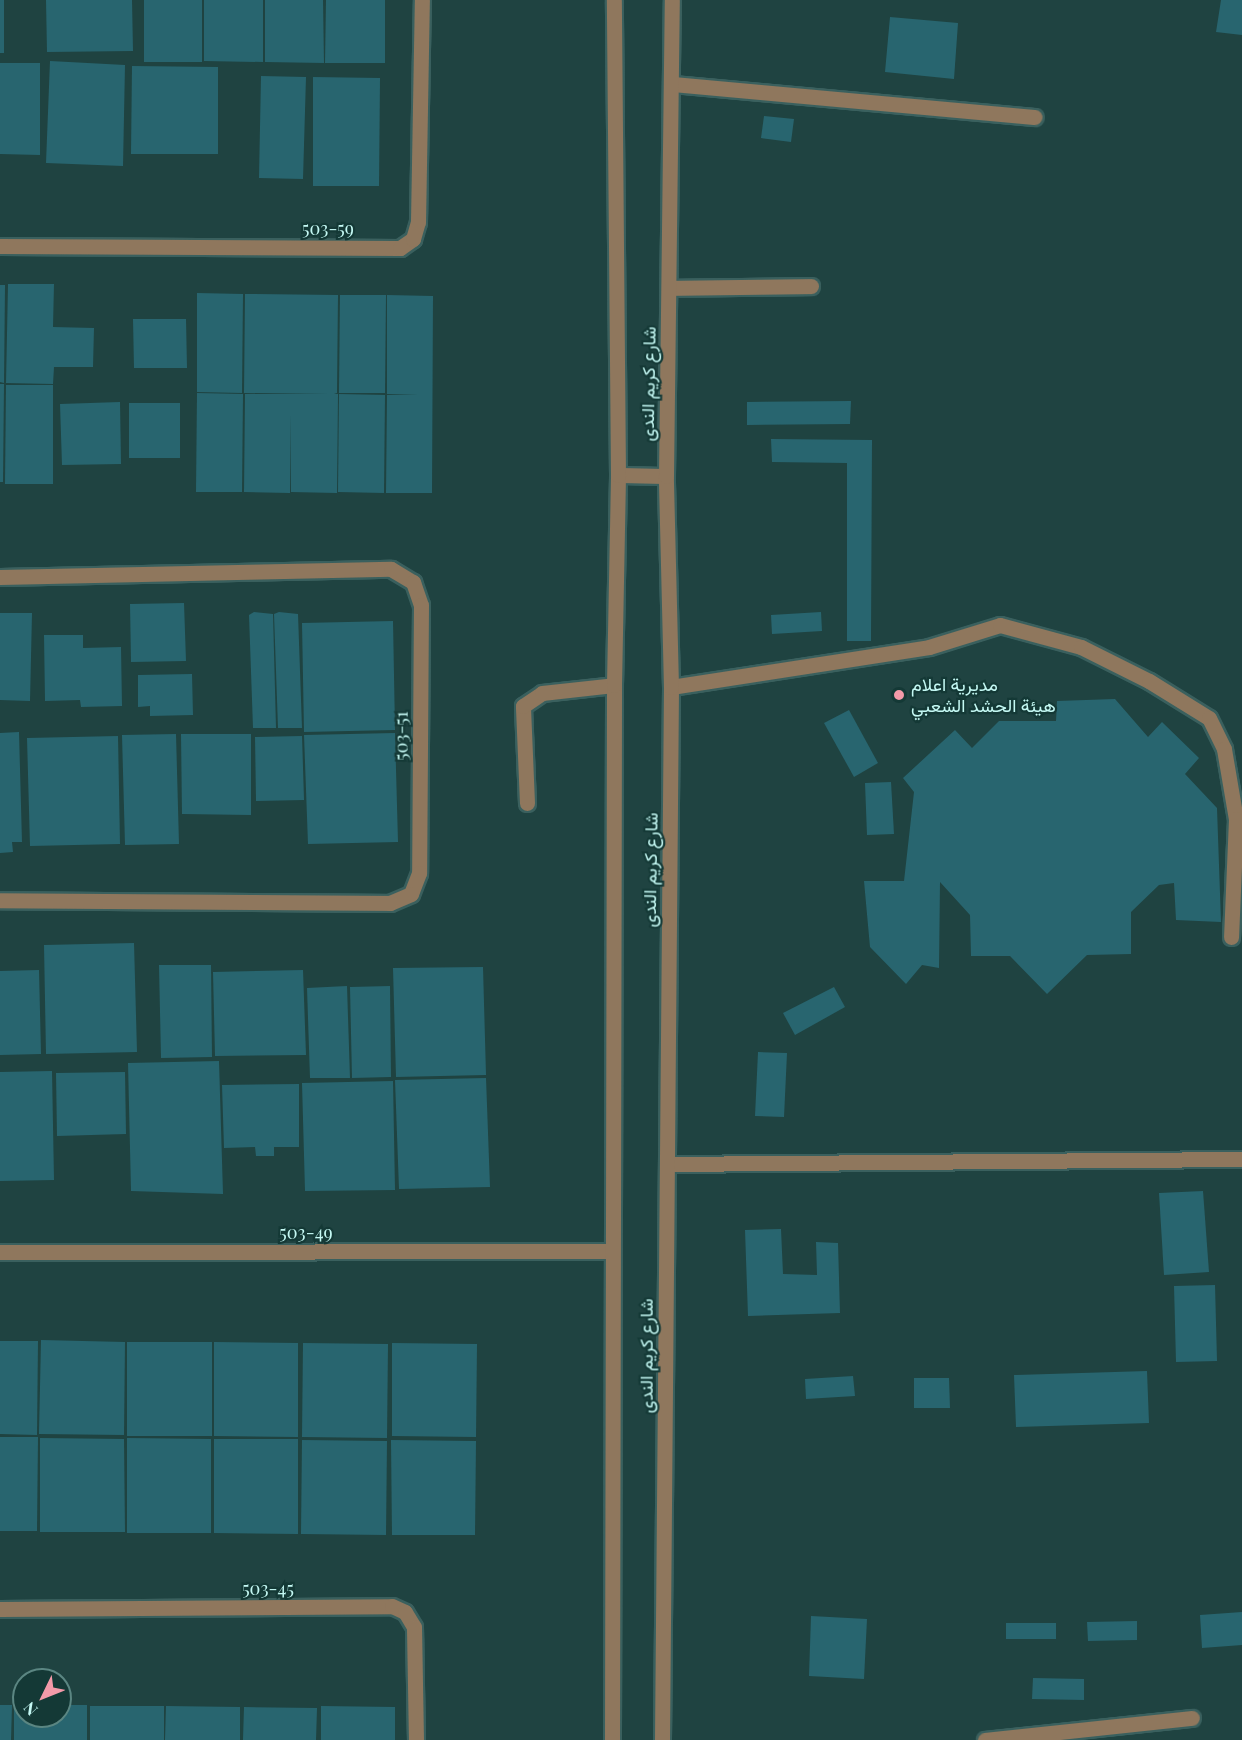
<!DOCTYPE html>
<html>
<head>
<meta charset="utf-8">
<style>
	body { margin:0 }
	#map { position:relative; width:1242px; height:1740px; overflow:hidden; background:#1f4341; font-family:"Playfair Display",Vazirmatn,serif }
	div>[style] { position:absolute }
	.building>* { inset:0; background:#28656f }
	.roads { filter:drop-shadow(2px 0 #3a605e) drop-shadow(-2px 0 #3a605e) drop-shadow(0 2px #3a605e) drop-shadow(0 -2px #3a605e) }
	.minor>* { height:15px; margin:-7.5px; padding:0 7.5px; transform-origin:7.5px; border-radius:7.5px; background:#8f775d }
	.dots>* { width:16px; height:16px; translate:-50% -50%; box-sizing:border-box; border:3px solid #143936; border-radius:50% }
	span { translate:-50% -50%; white-space:nowrap; text-align:center; line-height:1.15; -webkit-text-stroke:4.5px #143936; paint-order:stroke }
	.street-label { font-size:18px; color:#c5f9f4 }
	.poi-label { font-size:18px; color:#c5f9f4 }
	.left { translate:0 -50%; text-align:left }
	.north { position:absolute; left:12px; top:1668px; width:60px; height:60px; box-sizing:border-box; background:#143936; border:2px solid #5b8682; border-radius:50%; rotate:227deg; font-size:16px; font-weight:700; line-height:24px; text-align:center; color:#c5f9f4 }
	.north::after { content:''; display:block; margin:auto; width:21px; height:27px; background:#f39aa9; clip-path:polygon(50% 0,100% 100%,50% 72%,0 100%) }
</style>
</head>
<body>
<div id="map">
	<div class="building">
		<div style="clip-path:polygon(0 0,4px 0,4px 53px,0 53px)"></div>
		<div style="clip-path:polygon(46px 0,132px 0,133px 51px,47px 52px)"></div>
		<div style="clip-path:polygon(144px 0,202px 0,202px 62px,144px 62px)"></div>
		<div style="clip-path:polygon(204px 0,263px 0,263px 62px,204px 61px)"></div>
		<div style="clip-path:polygon(265px 0,323px 0,324px 63px,265px 62px)"></div>
		<div style="clip-path:polygon(326px 0,385px 0,385px 63px,325px 63px)"></div>
		<div style="clip-path:polygon(1221px 0,1242px 0,1242px 35px,1216px 32px)"></div>
		<div style="clip-path:polygon(890px 17px,958px 23px,954px 79px,885px 72px)"></div>
		<div style="clip-path:polygon(50px 61px,125px 65px,123px 166px,46px 163px)"></div>
		<div style="clip-path:polygon(0 63px,40px 63px,40px 155px,0 154px)"></div>
		<div style="clip-path:polygon(132px 66px,218px 67px,218px 154px,131px 154px)"></div>
		<div style="clip-path:polygon(261px 76px,306px 77px,303px 179px,259px 178px)"></div>
		<div style="clip-path:polygon(313px 77px,380px 78px,379px 186px,313px 186px)"></div>
		<div style="clip-path:polygon(764px 116px,794px 119px,791px 142px,761px 138px)"></div>
		<div style="clip-path:polygon(8px 284px,54px 284px,53px 327px,94px 328px,93px 367px,54px 367px,53px 384px,6px 383px)"></div>
		<div style="clip-path:polygon(0 285px,5px 285px,4px 383px,0 382px)"></div>
		<div style="clip-path:polygon(197px 293px,243px 294px,242px 393px,197px 392px)"></div>
		<div style="clip-path:polygon(245px 294px,338px 295px,337px 393px,334px 394px,338px 394px,337px 493px,291px 492px,291px 414px,290px 493px,244px 492px,245px 394px,329px 393px,244px 393px)"></div>
		<div style="clip-path:polygon(340px 295px,386px 295px,385px 393px,339px 393px)"></div>
		<div style="clip-path:polygon(387px 295px,433px 296px,432px 493px,386px 493px,387px 395px,418px 394px,387px 394px)"></div>
		<div style="clip-path:polygon(133px 319px,186px 319px,187px 368px,134px 368px)"></div>
		<div style="clip-path:polygon(0 384px,4px 384px,3px 482px,0 482px)"></div>
		<div style="clip-path:polygon(6px 385px,53px 385px,53px 484px,5px 484px)"></div>
		<div style="clip-path:polygon(197px 393px,243px 394px,242px 492px,196px 492px)"></div>
		<div style="clip-path:polygon(339px 394px,385px 395px,384px 493px,338px 492px)"></div>
		<div style="clip-path:polygon(851px 401px,850px 424px,747px 425px,747px 402px)"></div>
		<div style="clip-path:polygon(120px 402px,121px 464px,62px 465px,60px 404px)"></div>
		<div style="clip-path:polygon(129px 403px,180px 403px,180px 458px,129px 458px)"></div>
		<div style="clip-path:polygon(771px 439px,872px 440px,871px 641px,847px 641px,847px 463px,772px 462px)"></div>
		<div style="clip-path:polygon(184px 603px,186px 661px,131px 662px,130px 604px)"></div>
		<div style="clip-path:polygon(254px 612px,273px 614px,276px 728px,253px 728px,249px 615px)"></div>
		<div style="clip-path:polygon(279px 612px,298px 614px,302px 728px,278px 728px,274px 614px)"></div>
		<div style="clip-path:polygon(821px 612px,822px 631px,772px 634px,771px 615px)"></div>
		<div style="clip-path:polygon(0 613px,32px 613px,30px 701px,0 700px)"></div>
		<div style="clip-path:polygon(393px 621px,395px 730px,304px 732px,302px 623px)"></div>
		<div style="clip-path:polygon(44px 635px,83px 635px,83px 648px,121px 647px,122px 706px,81px 707px,80px 700px,45px 701px)"></div>
		<div style="clip-path:polygon(192px 674px,193px 715px,150px 716px,150px 706px,138px 707px,138px 675px)"></div>
		<div style="clip-path:polygon(1115px 699px,1148px 737px,1162px 722px,1199px 758px,1185px 774px,1217px 808px,1221px 922px,1176px 920px,1174px 883px,1159px 885px,1131px 912px,1131px 954px,1087px 955px,1047px 994px,1010px 956px,971px 956px,970px 915px,940px 882px,939px 968px,922px 965px,906px 984px,870px 947px,864px 881px,904px 881px,914px 792px,903px 778px,955px 730px,972px 748px,999px 721px,1056px 721px,1057px 701px)"></div>
		<div style="clip-path:polygon(849px 710px,878px 763px,854px 777px,824px 723px)"></div>
		<div style="clip-path:polygon(19px 732px,22px 842px,12px 842px,13px 852px,0 853px,0 733px)"></div>
		<div style="clip-path:polygon(395px 733px,398px 842px,308px 844px,304px 735px)"></div>
		<div style="clip-path:polygon(176px 734px,179px 844px,125px 845px,122px 735px)"></div>
		<div style="clip-path:polygon(181px 734px,251px 734px,251px 815px,182px 814px)"></div>
		<div style="clip-path:polygon(118px 736px,120px 844px,30px 846px,27px 738px)"></div>
		<div style="clip-path:polygon(302px 736px,304px 800px,256px 801px,255px 737px)"></div>
		<div style="clip-path:polygon(891px 782px,894px 834px,867px 835px,865px 783px)"></div>
		<div style="clip-path:polygon(134px 943px,137px 1052px,46px 1054px,44px 945px)"></div>
		<div style="clip-path:polygon(159px 965px,211px 965px,212px 1057px,161px 1058px)"></div>
		<div style="clip-path:polygon(483px 967px,486px 1075px,396px 1077px,393px 968px)"></div>
		<div style="clip-path:polygon(39px 970px,41px 1054px,0 1055px,0 971px)"></div>
		<div style="clip-path:polygon(303px 970px,306px 1055px,215px 1056px,213px 972px)"></div>
		<div style="clip-path:polygon(347px 986px,350px 1078px,310px 1078px,307px 988px)"></div>
		<div style="clip-path:polygon(390px 986px,391px 1077px,352px 1078px,350px 987px)"></div>
		<div style="clip-path:polygon(834px 987px,845px 1007px,795px 1035px,783px 1013px)"></div>
		<div style="clip-path:polygon(758px 1052px,787px 1053px,784px 1117px,755px 1116px)"></div>
		<div style="clip-path:polygon(219px 1061px,223px 1194px,131px 1191px,128px 1063px)"></div>
		<div style="clip-path:polygon(52px 1071px,54px 1180px,0 1181px,0 1072px)"></div>
		<div style="clip-path:polygon(125px 1072px,126px 1134px,57px 1136px,56px 1073px)"></div>
		<div style="clip-path:polygon(486px 1078px,490px 1187px,399px 1189px,395px 1080px)"></div>
		<div style="clip-path:polygon(393px 1081px,395px 1190px,305px 1191px,302px 1083px)"></div>
		<div style="clip-path:polygon(299px 1084px,299px 1147px,274px 1147px,274px 1156px,256px 1156px,255px 1147px,224px 1148px,222px 1085px)"></div>
		<div style="clip-path:polygon(1203px 1191px,1209px 1272px,1164px 1275px,1159px 1193px)"></div>
		<div style="clip-path:polygon(781px 1229px,783px 1274px,817px 1275px,816px 1242px,838px 1243px,840px 1313px,748px 1316px,745px 1230px)"></div>
		<div style="clip-path:polygon(1215px 1285px,1217px 1361px,1176px 1362px,1174px 1286px)"></div>
		<div style="clip-path:polygon(41px 1340px,125px 1342px,124px 1435px,39px 1434px)"></div>
		<div style="clip-path:polygon(0 1341px,38px 1341px,37px 1435px,0 1434px)"></div>
		<div style="clip-path:polygon(127px 1342px,212px 1342px,212px 1436px,127px 1436px)"></div>
		<div style="clip-path:polygon(214px 1342px,298px 1343px,298px 1437px,214px 1436px)"></div>
		<div style="clip-path:polygon(303px 1343px,388px 1344px,387px 1438px,302px 1437px)"></div>
		<div style="clip-path:polygon(392px 1343px,477px 1344px,476px 1437px,392px 1436px)"></div>
		<div style="clip-path:polygon(1147px 1371px,1149px 1423px,1016px 1427px,1014px 1375px)"></div>
		<div style="clip-path:polygon(853px 1376px,855px 1396px,806px 1399px,805px 1379px)"></div>
		<div style="clip-path:polygon(914px 1378px,949px 1378px,950px 1408px,914px 1408px)"></div>
		<div style="clip-path:polygon(0 1437px,38px 1437px,37px 1531px,0 1531px)"></div>
		<div style="clip-path:polygon(40px 1438px,124px 1439px,125px 1532px,40px 1532px)"></div>
		<div style="clip-path:polygon(127px 1438px,211px 1439px,211px 1533px,127px 1533px)"></div>
		<div style="clip-path:polygon(214px 1439px,298px 1439px,298px 1534px,214px 1533px)"></div>
		<div style="clip-path:polygon(302px 1440px,387px 1441px,386px 1535px,301px 1534px)"></div>
		<div style="clip-path:polygon(391px 1440px,476px 1441px,475px 1535px,392px 1535px)"></div>
		<div style="clip-path:polygon(1242px 1612px,1242px 1645px,1202px 1648px,1200px 1615px)"></div>
		<div style="clip-path:polygon(811px 1616px,867px 1619px,864px 1679px,809px 1676px)"></div>
		<div style="clip-path:polygon(1137px 1621px,1137px 1640px,1088px 1641px,1087px 1622px)"></div>
		<div style="clip-path:polygon(1006px 1623px,1056px 1623px,1056px 1639px,1006px 1639px)"></div>
		<div style="clip-path:polygon(1033px 1678px,1084px 1679px,1084px 1700px,1032px 1699px)"></div>
		<div style="clip-path:polygon(14px 1704px,24px 1704px,24px 1716px,60px 1716px,60px 1705px,87px 1705px,87px 1740px,14px 1740px)"></div>
		<div style="clip-path:polygon(0 1705px,12px 1705px,11px 1740px,0 1740px)"></div>
		<div style="clip-path:polygon(90px 1706px,164px 1706px,164px 1740px,90px 1740px)"></div>
		<div style="clip-path:polygon(166px 1706px,240px 1707px,240px 1740px,165px 1740px)"></div>
		<div style="clip-path:polygon(321px 1706px,395px 1707px,395px 1740px,321px 1740px)"></div>
		<div style="clip-path:polygon(244px 1707px,317px 1708px,316px 1740px,243px 1740px)"></div>
	</div>
	<div class="roads">
		<div class="minor">
			<div style="left:672px;top:84px;width:364px;rotate:5.2deg"></div>
			<div style="left:0;top:246px;width:400px;rotate:0.3deg"></div>
			<div style="left:400px;top:248px;width:16px;rotate:-35deg"></div>
			<div style="left:413px;top:239px;width:18px;rotate:-74deg"></div>
			<div style="left:418px;top:222px;width:222px;rotate:-89deg"></div>
			<div style="left:669px;top:288px;width:142px;rotate:-0.8deg"></div>
			<div style="left:618px;top:475px;width:48px;rotate:1.2deg"></div>
			<div style="left:0;top:577px;width:391px;rotate:-1.2deg"></div>
			<div style="left:391px;top:569px;width:26px;rotate:31deg"></div>
			<div style="left:413px;top:582px;width:24px;rotate:71deg"></div>
			<div style="left:421px;top:605px;width:268px;rotate:90.4deg"></div>
			<div style="left:419px;top:873px;width:22px;rotate:111deg"></div>
			<div style="left:411px;top:894px;width:23px;rotate:157deg"></div>
			<div style="left:390px;top:903px;width:390px;rotate:-179.6deg"></div>
			<div style="left:671px;top:687px;width:261px;rotate:-8.8deg"></div>
			<div style="left:929px;top:647px;width:74px;rotate:-17.2deg"></div>
			<div style="left:1000px;top:625px;width:84px;rotate:15.2deg"></div>
			<div style="left:1081px;top:647px;width:76px;rotate:26.6deg"></div>
			<div style="left:1149px;top:681px;width:70px;rotate:31.7deg"></div>
			<div style="left:1209px;top:718px;width:34px;rotate:64deg"></div>
			<div style="left:1224px;top:749px;width:71px;rotate:80.3deg"></div>
			<div style="left:1236px;top:819px;width:118px;rotate:92.4deg"></div>
			<div style="left:527px;top:803px;width:97px;rotate:-92.4deg"></div>
			<div style="left:523px;top:706px;width:23px;rotate:-34deg"></div>
			<div style="left:542px;top:693px;width:72px;rotate:-6.3deg"></div>
			<div style="left:667px;top:1164px;width:575px;rotate:-0.5deg"></div>
			<div style="left:0;top:1252px;width:612px;rotate:-0.09deg"></div>
			<div style="left:0;top:1609px;width:392px;rotate:-0.4deg"></div>
			<div style="left:392px;top:1606px;width:14px;rotate:25deg"></div>
			<div style="left:405px;top:1612px;width:17px;rotate:59deg"></div>
			<div style="left:414px;top:1627px;width:113px;rotate:89deg"></div>
			<div style="left:612px;top:1740px;width:1055px;rotate:-89.89deg"></div>
			<div style="left:614px;top:685px;width:210px;rotate:-88.9deg"></div>
			<div style="left:618px;top:475px;width:475px;rotate:-90.5deg"></div>
			<div style="left:662px;top:1740px;width:1053px;rotate:-89.51deg"></div>
			<div style="left:671px;top:687px;width:211px;rotate:-91.4deg"></div>
			<div style="left:666px;top:476px;width:476px;rotate:-89.3deg"></div>
			<div style="left:985px;top:1740px;width:208px;rotate:-6.1deg"></div>
		</div>
	</div>
	<div class="dots">
		<div style="left:899px;top:695px;background:#f39aa9"></div>
	</div>
	<div class="street-label">
		<span style="left:328px;top:228px">503-59</span>
		<span style="left:648px;top:384px;rotate:-89deg">شارع كريم الندى</span>
		<span style="left:401px;top:736px;rotate:-90deg">503-51</span>
		<span style="left:650px;top:870px;rotate:-89deg">شارع كريم الندى</span>
		<span style="left:306px;top:1232px">503-49</span>
		<span style="left:646px;top:1356px;rotate:-90deg">شارع كريم الندى</span>
		<span style="left:268px;top:1588px">503-45</span>
	</div>
	<div class="poi-label">
		<span class="left" style="left:911px;top:695px">مديرية اعلام<br>هيئة الحشد الشعبي</span>
	</div>
	<div class="north">N</div>
</div>
</body>
</html>
